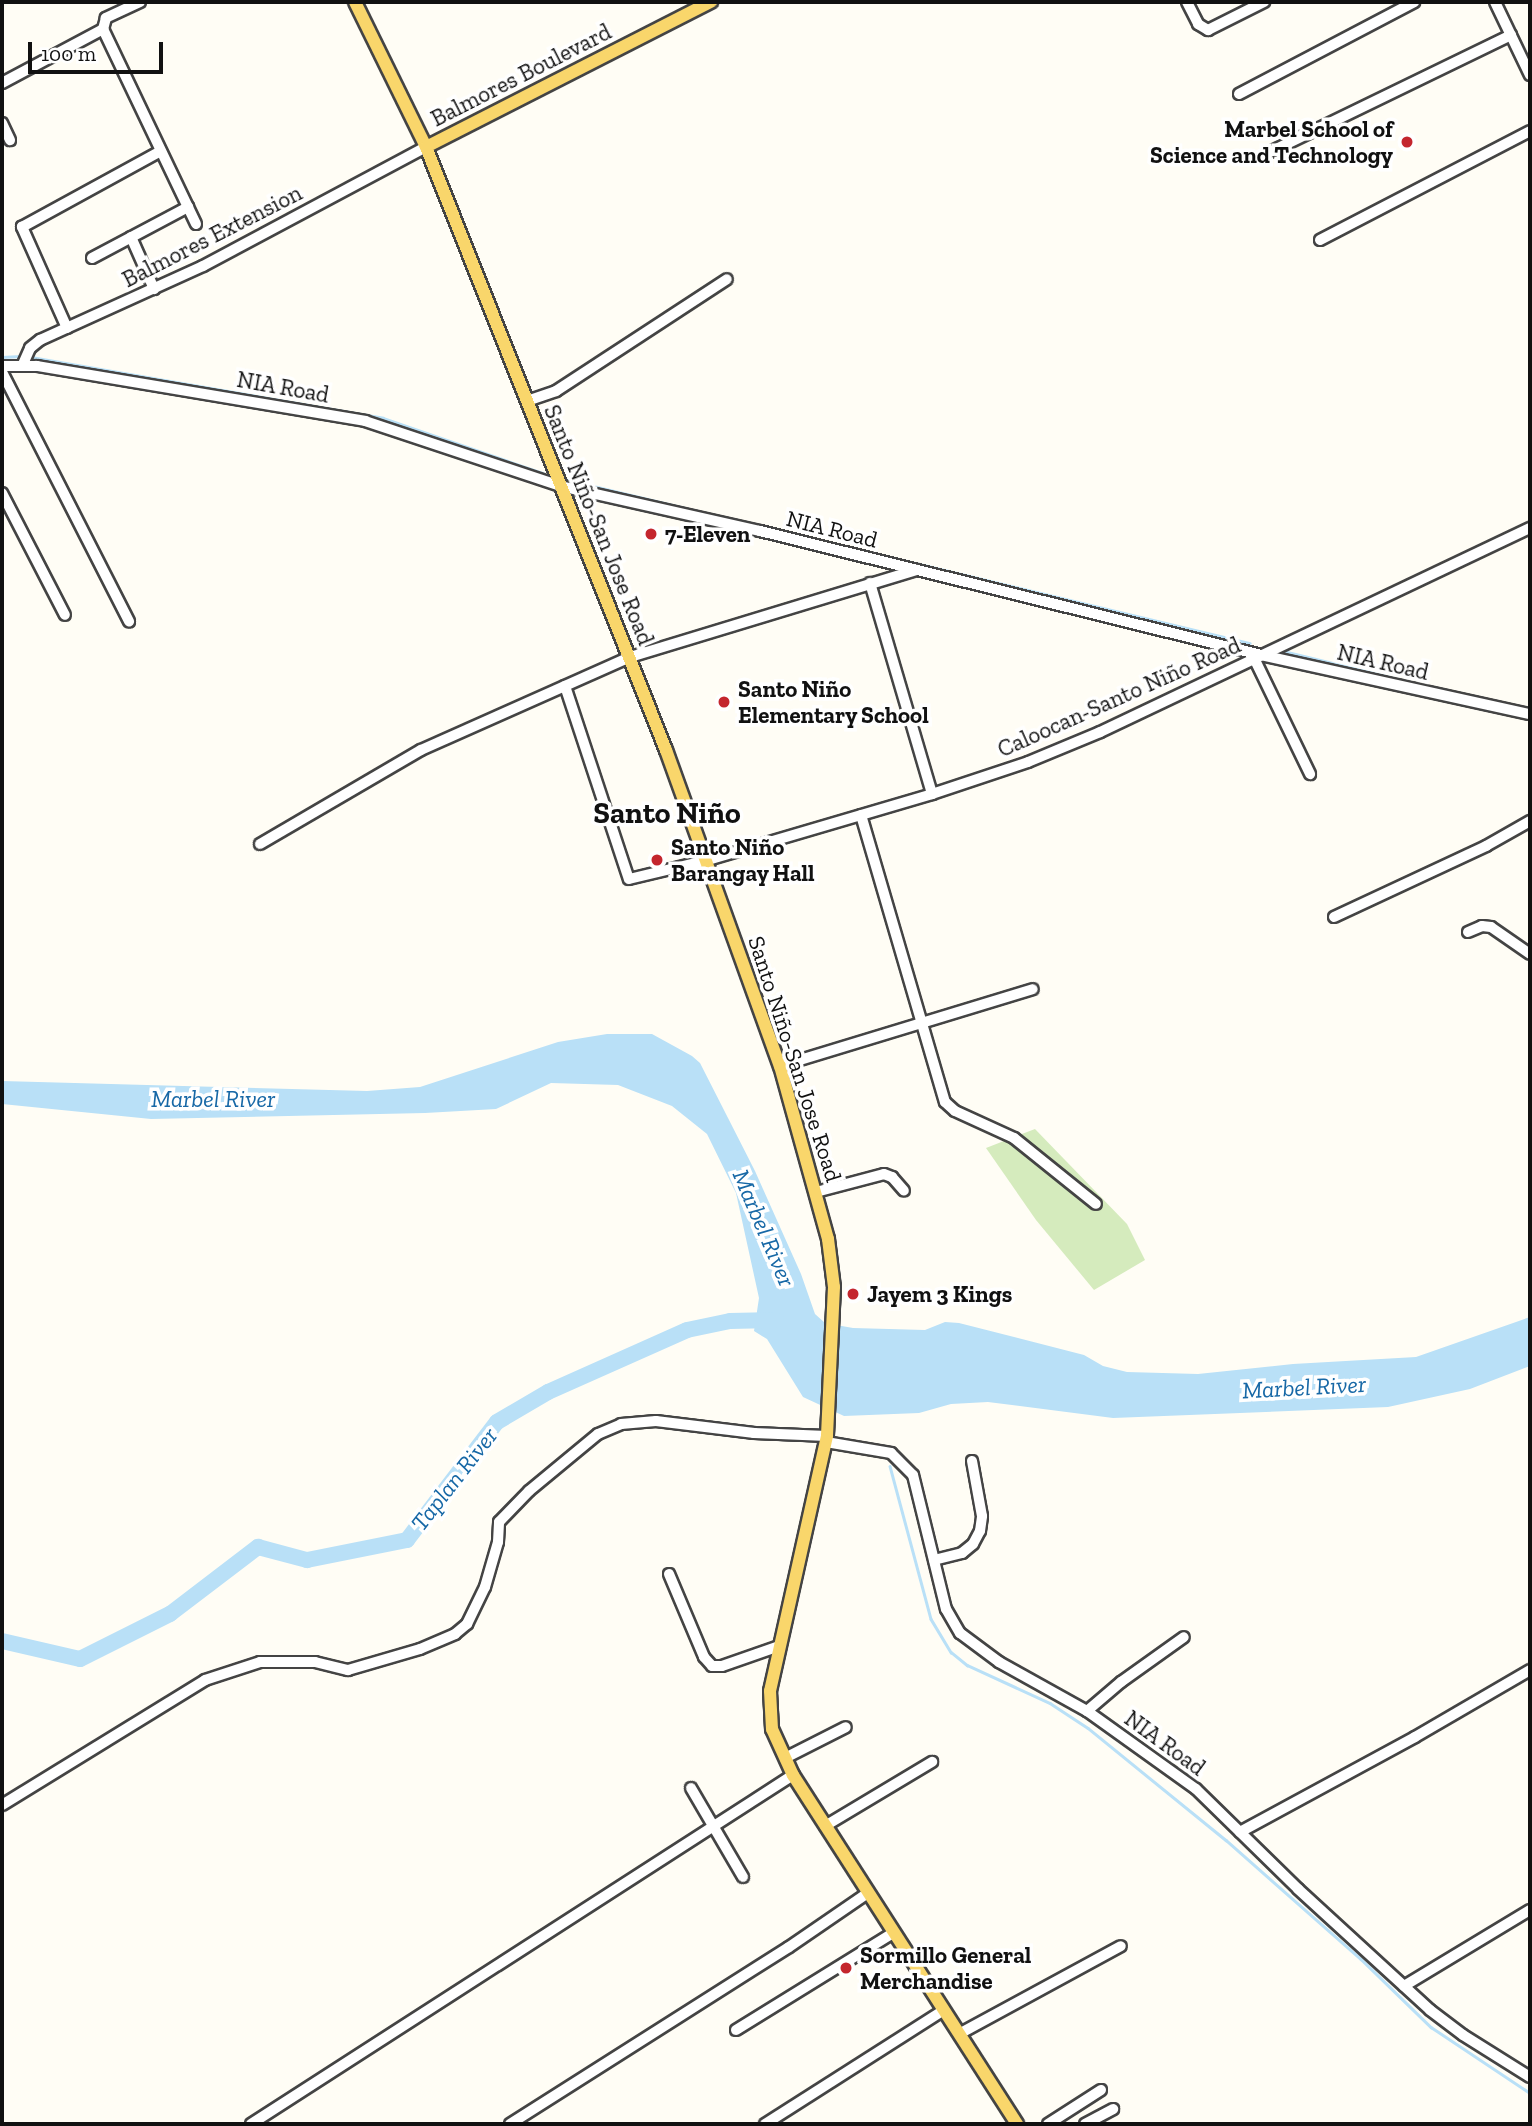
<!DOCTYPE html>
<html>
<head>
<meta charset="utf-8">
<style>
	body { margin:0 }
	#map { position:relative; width:1532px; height:2126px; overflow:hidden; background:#fffdf5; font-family:"Zilla Slab",serif }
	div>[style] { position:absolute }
	.green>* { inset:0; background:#d5ebbd }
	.water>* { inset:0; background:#b9e0f7 }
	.stream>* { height:2.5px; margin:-1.25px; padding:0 1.25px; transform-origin:1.25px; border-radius:1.25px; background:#b9e0f7 }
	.river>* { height:16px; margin:-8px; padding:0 8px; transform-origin:8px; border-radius:8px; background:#b9e0f7 }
	.roads { filter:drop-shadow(2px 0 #444) drop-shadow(-2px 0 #444) drop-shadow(0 2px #444) drop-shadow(0 -2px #444) }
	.minor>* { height:10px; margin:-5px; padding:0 5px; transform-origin:5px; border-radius:5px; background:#fff }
	.major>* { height:12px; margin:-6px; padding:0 6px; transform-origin:6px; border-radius:6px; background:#f9d66b }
	.dots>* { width:19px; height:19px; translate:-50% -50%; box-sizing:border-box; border:4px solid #fff; border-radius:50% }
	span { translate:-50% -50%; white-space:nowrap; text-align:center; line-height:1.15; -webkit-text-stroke:7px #fff; paint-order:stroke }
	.street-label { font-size:23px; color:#111 }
	.poi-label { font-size:23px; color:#111; font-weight:700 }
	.right { translate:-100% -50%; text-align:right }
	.left { translate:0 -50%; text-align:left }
	.water-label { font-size:24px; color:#1768a6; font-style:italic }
	.district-label { font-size:30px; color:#111; font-weight:700 }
	.frame { position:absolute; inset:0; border:4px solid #111; pointer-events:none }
	.scale { position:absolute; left:28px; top:42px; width:135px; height:32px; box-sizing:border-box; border:4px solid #111; border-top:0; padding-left:9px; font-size:21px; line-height:24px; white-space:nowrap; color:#111; -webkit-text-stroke:5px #fff; paint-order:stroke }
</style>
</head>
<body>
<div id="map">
	<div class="green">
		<div style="clip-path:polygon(1035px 1129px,1127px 1224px,1145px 1260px,1094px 1290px,1036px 1220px,986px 1148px)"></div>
	</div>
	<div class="water">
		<div style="clip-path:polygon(607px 1034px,652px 1034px,692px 1056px,700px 1063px,755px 1171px,801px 1274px,815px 1314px,825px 1323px,853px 1328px,925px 1330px,945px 1322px,959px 1323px,1084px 1355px,1103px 1366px,1127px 1372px,1198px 1374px,1293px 1364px,1416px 1357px,1530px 1317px,1530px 1366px,1470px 1389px,1388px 1407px,1113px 1418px,988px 1402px,951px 1404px,919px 1413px,844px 1416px,803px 1397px,767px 1339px,754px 1331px,759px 1298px,736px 1193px,707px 1134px,672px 1106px,618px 1085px,551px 1083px,496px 1109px,425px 1113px,151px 1119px,2px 1104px,2px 1081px,367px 1091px,420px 1087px,558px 1042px)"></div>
	</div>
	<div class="stream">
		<div style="left:2px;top:357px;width:19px;rotate:-3deg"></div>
		<div style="left:31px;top:357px;width:357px;rotate:9.8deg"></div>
		<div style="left:383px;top:418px;width:169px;rotate:19deg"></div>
		<div style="left:564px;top:479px;width:705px;rotate:13.45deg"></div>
		<div style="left:1279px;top:650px;width:200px;rotate:13.6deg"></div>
		<div style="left:890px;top:1466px;width:158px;rotate:75deg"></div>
		<div style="left:931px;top:1619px;width:39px;rotate:59deg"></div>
		<div style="left:951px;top:1652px;width:21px;rotate:39deg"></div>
		<div style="left:967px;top:1665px;width:91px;rotate:24.6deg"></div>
		<div style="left:1050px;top:1703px;width:45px;rotate:33.3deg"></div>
		<div style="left:1088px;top:1728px;width:178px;rotate:39.1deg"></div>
		<div style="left:1226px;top:1840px;width:180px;rotate:41.4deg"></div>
		<div style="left:1361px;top:1959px;width:98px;rotate:44.2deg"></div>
		<div style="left:1431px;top:2027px;width:119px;rotate:33.7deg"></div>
	</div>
	<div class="river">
		<div style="left:2px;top:1641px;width:80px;rotate:13deg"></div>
		<div style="left:80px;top:1659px;width:101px;rotate:-26.6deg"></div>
		<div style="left:170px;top:1614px;width:111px;rotate:-37.3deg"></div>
		<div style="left:258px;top:1547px;width:51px;rotate:14.9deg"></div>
		<div style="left:307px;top:1560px;width:102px;rotate:-11.3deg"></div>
		<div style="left:407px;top:1540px;width:148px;rotate:-52.7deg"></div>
		<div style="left:497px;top:1422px;width:59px;rotate:-30.5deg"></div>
		<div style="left:548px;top:1392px;width:152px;rotate:-24deg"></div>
		<div style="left:687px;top:1330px;width:44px;rotate:-11.8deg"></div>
		<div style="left:730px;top:1321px;width:46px;rotate:-1.2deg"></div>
	</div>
	<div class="roads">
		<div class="minor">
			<div style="left:140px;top:2px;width:38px;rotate:155deg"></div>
			<div style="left:106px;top:18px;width:11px;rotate:105deg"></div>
			<div style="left:103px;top:29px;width:216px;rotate:64.5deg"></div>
			<div style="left:1187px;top:2px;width:25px;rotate:63deg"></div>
			<div style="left:1198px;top:24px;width:12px;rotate:31deg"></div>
			<div style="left:1208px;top:30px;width:63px;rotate:-26.6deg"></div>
			<div style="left:1495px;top:2px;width:81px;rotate:64.4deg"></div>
			<div style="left:2px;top:83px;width:115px;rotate:-28.1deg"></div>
			<div style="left:1239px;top:94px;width:198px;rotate:-27.7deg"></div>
			<div style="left:2px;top:123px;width:19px;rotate:65deg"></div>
			<div style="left:1270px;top:152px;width:268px;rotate:-25.9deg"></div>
			<div style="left:131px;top:237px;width:57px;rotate:66.1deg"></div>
			<div style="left:1320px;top:240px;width:237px;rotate:-27.4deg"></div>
			<div style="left:92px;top:258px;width:109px;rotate:-28deg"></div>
			<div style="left:67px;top:328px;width:111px;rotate:-114deg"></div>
			<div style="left:22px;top:227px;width:158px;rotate:-28.7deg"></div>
			<div style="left:23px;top:364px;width:17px;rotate:-66deg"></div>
			<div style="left:30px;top:348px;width:13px;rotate:-39deg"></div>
			<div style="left:40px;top:340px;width:179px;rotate:-24.4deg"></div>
			<div style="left:203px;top:266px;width:253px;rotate:-28.1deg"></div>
			<div style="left:2px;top:366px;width:35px"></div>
			<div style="left:37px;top:366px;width:333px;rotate:9.5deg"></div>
			<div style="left:365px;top:421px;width:206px;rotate:18.4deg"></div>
			<div style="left:560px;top:486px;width:205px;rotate:12.7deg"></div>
			<div style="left:760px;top:531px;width:516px;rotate:13.9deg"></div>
			<div style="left:1261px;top:655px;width:275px;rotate:12.4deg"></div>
			<div style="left:2px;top:372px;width:280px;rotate:63deg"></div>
			<div style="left:527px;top:401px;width:31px;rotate:-19deg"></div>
			<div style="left:556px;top:391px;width:204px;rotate:-33.2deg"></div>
			<div style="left:2px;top:493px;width:137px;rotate:62.7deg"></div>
			<div style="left:870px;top:583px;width:220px;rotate:73.6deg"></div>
			<div style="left:1254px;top:658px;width:129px;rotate:64.2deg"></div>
			<div style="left:565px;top:686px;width:203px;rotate:71.7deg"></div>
			<div style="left:629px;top:879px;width:81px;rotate:-13.5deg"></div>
			<div style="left:708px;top:860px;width:234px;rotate:-16.4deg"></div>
			<div style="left:932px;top:794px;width:101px;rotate:-18.4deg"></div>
			<div style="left:1028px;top:762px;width:78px;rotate:-22.6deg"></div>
			<div style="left:1100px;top:732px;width:476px;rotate:-25.4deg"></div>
			<div style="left:861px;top:815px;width:299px;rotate:73.7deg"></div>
			<div style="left:945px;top:1102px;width:13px;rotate:42deg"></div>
			<div style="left:955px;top:1111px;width:65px;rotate:24.6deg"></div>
			<div style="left:1014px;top:1138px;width:105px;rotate:38.8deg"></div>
			<div style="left:260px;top:844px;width:186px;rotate:-30.3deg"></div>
			<div style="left:421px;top:750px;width:229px;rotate:-24deg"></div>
			<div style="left:630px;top:657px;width:299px;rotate:-16.9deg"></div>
			<div style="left:1334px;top:917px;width:168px;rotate:-25deg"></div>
			<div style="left:1486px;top:846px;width:51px;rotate:-29.6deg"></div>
			<div style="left:1468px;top:932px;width:15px;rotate:-23deg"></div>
			<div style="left:1482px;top:926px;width:9px;rotate:6deg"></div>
			<div style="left:1491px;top:927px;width:47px;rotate:34.7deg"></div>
			<div style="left:780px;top:1066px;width:264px;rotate:-16.9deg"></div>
			<div style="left:816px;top:1192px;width:70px;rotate:-14.8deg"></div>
			<div style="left:884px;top:1174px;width:9px;rotate:21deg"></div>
			<div style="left:892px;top:1177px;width:18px;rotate:49deg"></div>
			<div style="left:826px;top:1442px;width:66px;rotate:9.6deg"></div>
			<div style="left:891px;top:1453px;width:31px;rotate:45deg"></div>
			<div style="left:913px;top:1475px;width:138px;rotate:76.2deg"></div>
			<div style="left:946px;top:1609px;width:28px;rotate:60deg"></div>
			<div style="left:960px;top:1633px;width:49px;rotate:36.6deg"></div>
			<div style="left:999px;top:1662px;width:101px;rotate:29.1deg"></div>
			<div style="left:1087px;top:1711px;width:134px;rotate:35.6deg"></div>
			<div style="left:1196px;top:1789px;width:143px;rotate:44.4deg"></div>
			<div style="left:1298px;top:1889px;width:179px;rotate:42.5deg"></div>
			<div style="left:1430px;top:2010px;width:41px;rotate:37.1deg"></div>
			<div style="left:1463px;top:2035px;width:79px;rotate:32.1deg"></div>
			<div style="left:934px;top:1560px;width:29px;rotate:-14deg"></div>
			<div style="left:962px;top:1553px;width:14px;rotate:-39deg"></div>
			<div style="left:973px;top:1544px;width:15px;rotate:-62deg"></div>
			<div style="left:980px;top:1531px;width:15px;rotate:-82deg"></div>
			<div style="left:982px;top:1516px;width:56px;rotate:-100.3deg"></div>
			<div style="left:669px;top:1574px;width:90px;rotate:67.1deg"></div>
			<div style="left:704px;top:1657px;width:12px;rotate:48deg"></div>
			<div style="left:712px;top:1666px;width:10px"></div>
			<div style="left:722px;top:1666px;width:60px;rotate:-19.3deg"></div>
			<div style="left:1087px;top:1711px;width:45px;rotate:-40.5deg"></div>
			<div style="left:1121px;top:1682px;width:77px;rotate:-35.5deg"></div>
			<div style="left:785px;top:1758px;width:68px;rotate:-26.9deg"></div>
			<div style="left:691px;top:1788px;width:103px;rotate:59.7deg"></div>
			<div style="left:2px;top:1805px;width:238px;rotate:-31.6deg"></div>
			<div style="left:205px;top:1680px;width:58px;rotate:-18.1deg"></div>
			<div style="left:260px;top:1662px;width:55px"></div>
			<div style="left:315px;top:1662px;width:34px;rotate:14deg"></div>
			<div style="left:348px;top:1670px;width:75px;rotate:-16.3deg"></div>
			<div style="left:420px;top:1649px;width:38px;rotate:-23deg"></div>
			<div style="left:455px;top:1634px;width:16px;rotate:-40deg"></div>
			<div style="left:467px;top:1624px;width:41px;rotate:-64.1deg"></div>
			<div style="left:485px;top:1587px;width:47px;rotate:-73.9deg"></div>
			<div style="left:498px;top:1542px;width:20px;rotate:-87deg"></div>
			<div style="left:499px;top:1522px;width:43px;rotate:-45.9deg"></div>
			<div style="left:529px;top:1491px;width:89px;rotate:-39.6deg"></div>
			<div style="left:598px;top:1434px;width:25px;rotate:-23deg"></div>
			<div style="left:621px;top:1424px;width:35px;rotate:-5deg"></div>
			<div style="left:656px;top:1421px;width:99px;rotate:7deg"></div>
			<div style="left:754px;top:1433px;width:73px;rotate:2.4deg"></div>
			<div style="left:825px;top:1826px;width:125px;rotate:-30.9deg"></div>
			<div style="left:1240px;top:1832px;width:199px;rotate:-28.5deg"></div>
			<div style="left:1415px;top:1737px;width:133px;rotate:-30.2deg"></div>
			<div style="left:1404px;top:1986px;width:147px;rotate:-31.1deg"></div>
			<div style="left:736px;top:2030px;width:185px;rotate:-31.7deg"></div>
			<div style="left:959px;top:2034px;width:184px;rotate:-28.5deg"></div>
			<div style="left:251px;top:2124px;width:645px;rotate:-32.78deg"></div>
			<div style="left:510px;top:2124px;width:330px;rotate:-32.4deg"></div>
			<div style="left:789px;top:1947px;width:96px;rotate:-34.4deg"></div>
			<div style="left:765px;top:2124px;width:212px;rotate:-32.5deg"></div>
			<div style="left:1048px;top:2124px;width:63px;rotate:-32.7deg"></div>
			<div style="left:1085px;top:2124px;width:32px;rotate:-28deg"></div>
		</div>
		<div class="major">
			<div style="left:355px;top:2px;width:161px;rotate:63.9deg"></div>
			<div style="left:426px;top:147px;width:649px;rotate:68.3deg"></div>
			<div style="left:666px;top:750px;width:336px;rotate:70.2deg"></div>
			<div style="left:780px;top:1066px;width:180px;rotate:74.5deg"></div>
			<div style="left:828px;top:1239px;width:48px;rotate:82.9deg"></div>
			<div style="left:834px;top:1287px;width:149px;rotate:92.7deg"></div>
			<div style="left:827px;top:1436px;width:261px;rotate:102.6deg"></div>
			<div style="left:770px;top:1691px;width:38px;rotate:87deg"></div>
			<div style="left:772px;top:1729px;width:51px;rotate:65.5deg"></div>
			<div style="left:793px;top:1775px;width:415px;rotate:57.3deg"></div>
			<div style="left:426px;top:147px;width:320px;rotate:-27deg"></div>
		</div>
	</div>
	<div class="dots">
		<div style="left:1407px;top:142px;background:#c4262e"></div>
		<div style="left:651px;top:534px;background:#c4262e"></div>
		<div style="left:724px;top:702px;background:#c4262e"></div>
		<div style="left:657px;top:860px;background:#c4262e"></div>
		<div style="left:853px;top:1294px;background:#c4262e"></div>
		<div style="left:846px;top:1968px;background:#c4262e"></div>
	</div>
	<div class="street-label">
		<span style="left:521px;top:75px;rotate:-27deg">Balmores Boulevard</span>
		<span style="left:212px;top:236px;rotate:-27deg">Balmores Extension</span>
		<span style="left:283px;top:387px;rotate:10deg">NIA Road</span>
		<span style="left:599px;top:525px;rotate:68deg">Santo Niño-San Jose Road</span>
		<span style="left:832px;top:529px;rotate:14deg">NIA Road</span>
		<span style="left:1383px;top:662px;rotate:13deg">NIA Road</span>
		<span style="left:1119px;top:697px;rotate:-24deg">Caloocan-Santo Niño Road</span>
		<span style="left:795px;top:1059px;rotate:72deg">Santo Niño-San Jose Road</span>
		<span style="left:1165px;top:1743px;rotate:36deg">NIA Road</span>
	</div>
	<div class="poi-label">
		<span class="right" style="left:1393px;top:142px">Marbel School of<br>Science and Technology</span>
		<span class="left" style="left:665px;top:534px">7-Eleven</span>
		<span class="left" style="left:738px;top:702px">Santo Niño<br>Elementary School</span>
		<span class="left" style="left:671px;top:860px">Santo Niño<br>Barangay Hall</span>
		<span class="left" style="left:867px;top:1294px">Jayem 3 Kings</span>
		<span class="left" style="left:860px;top:1968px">Sormillo General<br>Merchandise</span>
	</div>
	<div class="water-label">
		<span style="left:213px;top:1099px">Marbel River</span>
		<span style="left:764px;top:1228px;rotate:67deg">Marbel River</span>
		<span style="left:1304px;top:1387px;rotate:-3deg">Marbel River</span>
		<span style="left:454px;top:1479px;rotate:-52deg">Taplan River</span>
	</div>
	<div class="district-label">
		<span style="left:667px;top:813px">Santo Niño</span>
	</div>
	<div class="frame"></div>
	<div class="scale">100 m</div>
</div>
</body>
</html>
